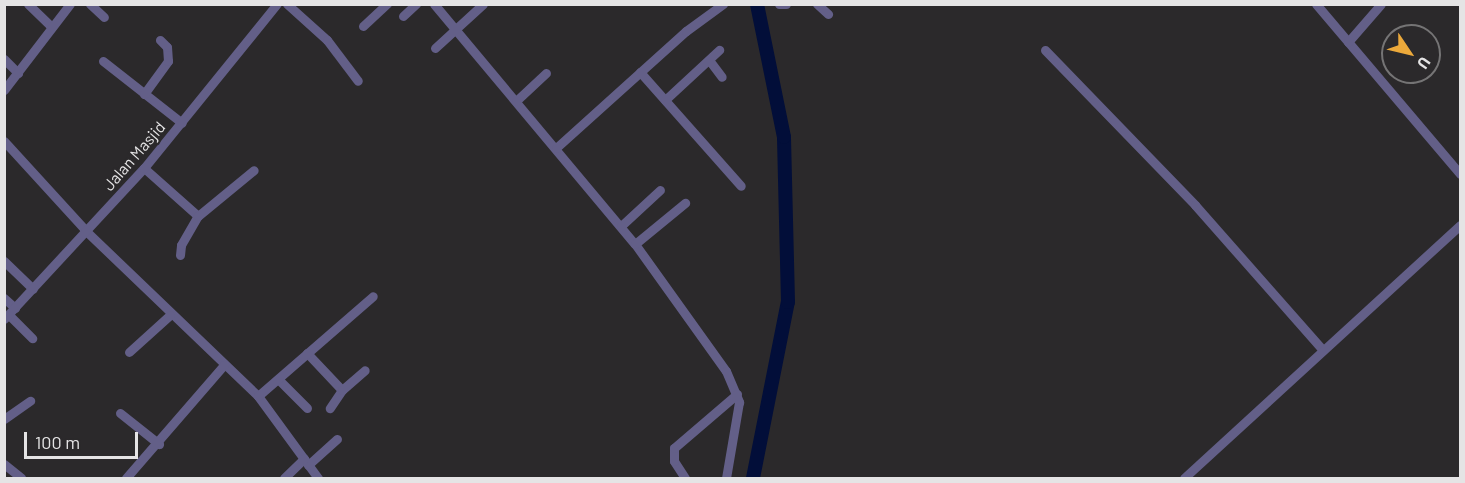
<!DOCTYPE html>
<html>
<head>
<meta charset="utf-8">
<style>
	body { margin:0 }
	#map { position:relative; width:1465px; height:483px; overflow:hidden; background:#2b292b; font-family:Barlow,sans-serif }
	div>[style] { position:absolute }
	.river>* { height:14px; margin:-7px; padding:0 7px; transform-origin:7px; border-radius:7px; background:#020e39 }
	.minor>* { height:9px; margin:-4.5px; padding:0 4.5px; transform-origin:4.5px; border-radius:4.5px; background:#635f88 }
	span { translate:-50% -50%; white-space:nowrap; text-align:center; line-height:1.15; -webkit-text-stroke:4.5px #2b292b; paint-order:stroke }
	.street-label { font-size:16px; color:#e5e4e5 }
	.frame { position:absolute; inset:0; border:6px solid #e5e4e5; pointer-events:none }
	.north { position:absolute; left:1381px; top:24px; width:60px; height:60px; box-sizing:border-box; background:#2b292b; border:2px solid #757475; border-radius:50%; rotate:125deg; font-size:16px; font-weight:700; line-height:24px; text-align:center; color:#e5e4e5 }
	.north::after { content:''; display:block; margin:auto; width:21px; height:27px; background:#eca93b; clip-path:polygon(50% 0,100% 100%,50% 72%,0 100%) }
	.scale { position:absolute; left:24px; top:432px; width:114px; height:27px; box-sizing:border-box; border:3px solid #e5e4e5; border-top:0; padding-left:8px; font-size:18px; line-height:21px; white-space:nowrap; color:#e5e4e5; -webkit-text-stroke:4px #2b292b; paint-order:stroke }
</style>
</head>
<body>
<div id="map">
	<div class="river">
		<div style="left:753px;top:478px;width:179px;rotate:-78.8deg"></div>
		<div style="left:788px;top:302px;width:165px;rotate:-91.4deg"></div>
		<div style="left:784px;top:137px;width:136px;rotate:-101.5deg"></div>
	</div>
	<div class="minor">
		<div style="left:28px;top:4px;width:33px;rotate:44deg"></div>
		<div style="left:90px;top:4px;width:19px;rotate:43deg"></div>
		<div style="left:287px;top:4px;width:54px;rotate:42deg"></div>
		<div style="left:327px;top:40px;width:51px;rotate:52.9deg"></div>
		<div style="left:434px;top:4px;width:313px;rotate:50.1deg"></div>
		<div style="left:635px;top:244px;width:156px;rotate:54.4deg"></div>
		<div style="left:726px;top:371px;width:34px;rotate:67deg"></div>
		<div style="left:739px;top:402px;width:77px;rotate:99.7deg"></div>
		<div style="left:779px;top:4px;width:7px"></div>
		<div style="left:817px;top:4px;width:15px;rotate:42deg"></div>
		<div style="left:1316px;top:4px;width:223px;rotate:49.7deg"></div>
		<div style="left:403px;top:16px;width:18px;rotate:-43deg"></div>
		<div style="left:363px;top:26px;width:33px;rotate:-43deg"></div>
		<div style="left:1348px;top:42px;width:50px;rotate:-49deg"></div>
		<div style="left:435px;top:48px;width:65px;rotate:-42.5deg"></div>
		<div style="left:1045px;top:50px;width:216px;rotate:45.9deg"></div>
		<div style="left:1195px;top:205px;width:193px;rotate:48.6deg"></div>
		<div style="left:4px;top:59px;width:20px;rotate:45deg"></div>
		<div style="left:709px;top:60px;width:21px;rotate:53deg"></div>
		<div style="left:103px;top:61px;width:100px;rotate:38.1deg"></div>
		<div style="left:640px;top:72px;width:152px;rotate:48.5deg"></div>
		<div style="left:4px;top:90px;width:108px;rotate:-52.5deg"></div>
		<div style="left:144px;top:94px;width:41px;rotate:-54deg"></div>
		<div style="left:168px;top:61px;width:14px;rotate:-94deg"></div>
		<div style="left:167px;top:47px;width:10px;rotate:-135deg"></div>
		<div style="left:665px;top:100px;width:74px;rotate:-42.8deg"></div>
		<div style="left:516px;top:101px;width:41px;rotate:-43deg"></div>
		<div style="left:4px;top:141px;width:123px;rotate:47.6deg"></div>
		<div style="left:87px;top:232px;width:237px;rotate:43.8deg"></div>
		<div style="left:258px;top:396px;width:102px;rotate:53.8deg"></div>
		<div style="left:556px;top:148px;width:175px;rotate:-42deg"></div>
		<div style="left:686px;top:31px;width:46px;rotate:-36.1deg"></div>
		<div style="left:144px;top:168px;width:72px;rotate:41.6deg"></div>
		<div style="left:621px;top:226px;width:53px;rotate:-42.7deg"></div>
		<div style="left:635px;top:244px;width:65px;rotate:-39.4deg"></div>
		<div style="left:180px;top:255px;width:10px;rotate:-84deg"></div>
		<div style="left:181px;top:245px;width:34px;rotate:-60deg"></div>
		<div style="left:198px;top:216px;width:72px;rotate:-39.4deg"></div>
		<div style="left:4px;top:261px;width:40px;rotate:44deg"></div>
		<div style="left:4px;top:298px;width:15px;rotate:42deg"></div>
		<div style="left:9px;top:315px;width:33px;rotate:45deg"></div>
		<div style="left:4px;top:319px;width:206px;rotate:-47.2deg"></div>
		<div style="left:144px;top:168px;width:211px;rotate:-51deg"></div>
		<div style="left:129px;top:352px;width:55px;rotate:-42.1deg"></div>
		<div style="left:307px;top:353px;width:51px;rotate:46.6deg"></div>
		<div style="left:342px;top:390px;width:22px;rotate:124deg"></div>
		<div style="left:278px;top:379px;width:41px;rotate:45deg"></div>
		<div style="left:342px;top:390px;width:30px;rotate:-41deg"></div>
		<div style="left:258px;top:396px;width:152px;rotate:-41deg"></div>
		<div style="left:120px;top:413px;width:50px;rotate:38.5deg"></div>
		<div style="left:4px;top:419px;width:32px;rotate:-35deg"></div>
		<div style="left:4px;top:464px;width:22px;rotate:39deg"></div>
		<div style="left:308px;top:465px;width:39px;rotate:-42deg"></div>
		<div style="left:126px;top:478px;width:150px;rotate:-49.1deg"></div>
		<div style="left:284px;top:478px;width:28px;rotate:-44deg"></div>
		<div style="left:685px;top:478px;width:20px;rotate:-123deg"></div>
		<div style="left:674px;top:461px;width:13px;rotate:-90deg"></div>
		<div style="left:674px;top:448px;width:83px;rotate:-40.6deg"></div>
		<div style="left:1184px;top:478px;width:374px;rotate:-42.5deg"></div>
	</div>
	<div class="street-label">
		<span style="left:134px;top:156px;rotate:-49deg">Jalan Masjid</span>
	</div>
	<div class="frame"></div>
	<div class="north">U</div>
	<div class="scale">100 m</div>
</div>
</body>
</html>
